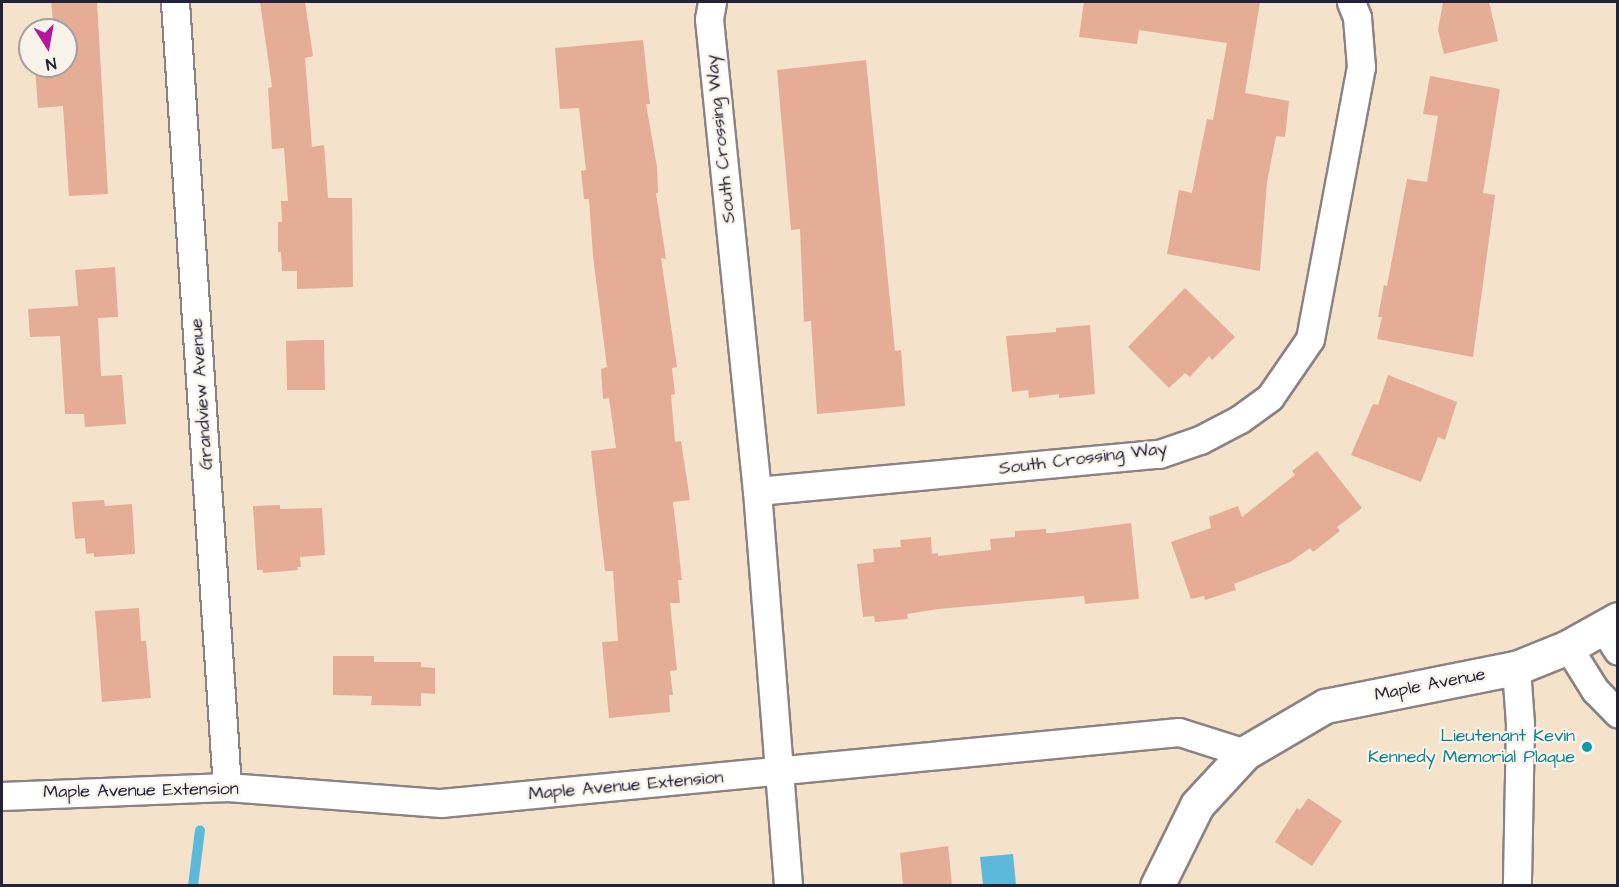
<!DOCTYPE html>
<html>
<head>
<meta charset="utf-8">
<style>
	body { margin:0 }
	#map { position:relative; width:1619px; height:887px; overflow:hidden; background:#f4e2cb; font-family:"Architects Daughter",sans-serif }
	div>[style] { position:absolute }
	.water>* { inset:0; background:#5cb9da }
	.stream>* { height:10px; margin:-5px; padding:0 5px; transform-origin:5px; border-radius:5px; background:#5cb9da }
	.building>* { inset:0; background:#e5ad96 }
	.roads { filter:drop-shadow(2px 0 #8b8283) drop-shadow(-2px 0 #8b8283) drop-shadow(0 2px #8b8283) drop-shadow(0 -2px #8b8283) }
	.street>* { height:27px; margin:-13.5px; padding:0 13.5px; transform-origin:13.5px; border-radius:13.5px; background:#fff }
	.secondary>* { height:33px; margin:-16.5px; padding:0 16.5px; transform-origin:16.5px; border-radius:16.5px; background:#fff }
	.dots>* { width:16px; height:16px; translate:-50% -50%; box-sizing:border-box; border:3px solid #f7f3e8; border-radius:50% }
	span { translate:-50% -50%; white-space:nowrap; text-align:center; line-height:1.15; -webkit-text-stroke:4.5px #f7f3e8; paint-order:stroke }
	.street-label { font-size:18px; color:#22223b }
	.culture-label { font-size:18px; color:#0d838f }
	.right { translate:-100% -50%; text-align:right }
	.frame { position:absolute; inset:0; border:3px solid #22223b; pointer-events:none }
	.north { position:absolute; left:18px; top:18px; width:60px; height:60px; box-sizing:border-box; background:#f7f3e8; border:2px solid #a29fa3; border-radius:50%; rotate:169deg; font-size:16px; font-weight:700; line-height:24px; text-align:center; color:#22223b }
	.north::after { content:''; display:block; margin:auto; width:21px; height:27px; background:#b5179e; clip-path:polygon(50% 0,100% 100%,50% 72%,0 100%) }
</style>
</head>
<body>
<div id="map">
	<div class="water">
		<div style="clip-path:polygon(1013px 854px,1016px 885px,983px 885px,980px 857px)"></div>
	</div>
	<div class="stream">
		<div style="left:193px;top:886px;width:56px;rotate:-82.9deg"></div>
	</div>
	<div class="building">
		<div style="clip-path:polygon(51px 2px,97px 2px,108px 194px,69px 196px,63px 106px,38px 108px,35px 68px,66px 66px,66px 30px,54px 30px)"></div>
		<div style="clip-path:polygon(260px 2px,305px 2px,313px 56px,305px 58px,312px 147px,324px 145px,328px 198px,352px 198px,353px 287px,297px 289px,297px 271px,282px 271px,281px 252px,278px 252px,278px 222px,282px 222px,281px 201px,288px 201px,284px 148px,272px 149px,268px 88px,272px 87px)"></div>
		<div style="clip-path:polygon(1084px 2px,1260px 2px,1245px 93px,1289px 101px,1285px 137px,1276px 136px,1267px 182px,1260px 271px,1167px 254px,1179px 190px,1192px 193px,1207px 119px,1213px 120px,1227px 43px,1139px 30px,1137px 44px,1079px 37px)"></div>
		<div style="clip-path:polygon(1443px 2px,1489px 2px,1498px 41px,1444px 54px,1438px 30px)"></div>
		<div style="clip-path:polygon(643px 40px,650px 104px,646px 104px,657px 167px,658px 193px,656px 193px,666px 259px,661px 258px,677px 367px,672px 368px,675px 394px,671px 395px,675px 442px,681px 441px,690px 500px,673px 502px,682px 580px,678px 580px,680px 603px,670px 603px,677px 670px,670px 671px,673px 695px,669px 695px,670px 712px,609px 718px,602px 642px,618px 641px,613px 571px,605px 571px,591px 451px,616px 448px,609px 398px,603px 399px,601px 369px,607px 367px,593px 256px,589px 199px,584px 199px,581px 171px,586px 170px,579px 108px,560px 109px,555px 48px)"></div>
		<div style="clip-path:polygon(866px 60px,895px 351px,901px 350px,905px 406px,817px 414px,811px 321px,804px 322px,800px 229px,791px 230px,777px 70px)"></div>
		<div style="clip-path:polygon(1430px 76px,1500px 89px,1483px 193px,1495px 195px,1473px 357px,1377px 339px,1382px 317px,1378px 317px,1384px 285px,1387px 286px,1407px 179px,1427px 182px,1438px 116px,1423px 114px)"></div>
		<div style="clip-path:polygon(115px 267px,118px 317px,98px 318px,101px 376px,122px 375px,126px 424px,85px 427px,84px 414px,65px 414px,60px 336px,30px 337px,28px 309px,78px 306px,75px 270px)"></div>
		<div style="clip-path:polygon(1185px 288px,1235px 337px,1212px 360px,1209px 356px,1190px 377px,1185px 373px,1169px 388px,1128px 347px)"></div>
		<div style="clip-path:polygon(1090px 325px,1095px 394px,1059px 398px,1059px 394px,1029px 398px,1028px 390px,1012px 392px,1006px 336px,1056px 332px,1056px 328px)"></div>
		<div style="clip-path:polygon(307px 340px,324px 340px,325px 390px,287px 390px,286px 341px)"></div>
		<div style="clip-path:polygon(1388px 375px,1457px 402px,1445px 440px,1438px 437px,1421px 482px,1351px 455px,1373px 404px,1378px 405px)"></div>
		<div style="clip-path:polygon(1317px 451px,1362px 508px,1337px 527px,1340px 531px,1313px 552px,1310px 548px,1290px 562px,1234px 584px,1236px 590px,1205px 600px,1204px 596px,1191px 599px,1171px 542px,1211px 528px,1209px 517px,1238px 506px,1242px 517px,1295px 475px,1292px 471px)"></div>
		<div style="clip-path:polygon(104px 500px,105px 506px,132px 504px,135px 554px,94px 557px,94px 553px,86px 554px,85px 538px,75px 539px,72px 502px)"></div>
		<div style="clip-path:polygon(280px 505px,280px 509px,322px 508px,325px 555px,300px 557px,301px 567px,297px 567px,298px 570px,263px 573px,263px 570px,257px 570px,253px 506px)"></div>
		<div style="clip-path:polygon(1131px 523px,1139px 599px,1085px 604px,1084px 596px,938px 609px,907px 614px,908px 619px,875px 622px,874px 616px,863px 617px,857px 564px,874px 562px,873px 549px,901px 547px,900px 540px,931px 537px,932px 554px,938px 553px,938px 556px,991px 550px,990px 539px,1015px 537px,1015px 531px,1046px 529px,1046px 533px,1052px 533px)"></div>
		<div style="clip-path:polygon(139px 608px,141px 641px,146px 641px,151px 698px,102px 702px,95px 611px)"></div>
		<div style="clip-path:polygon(333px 656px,374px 656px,374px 662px,421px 662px,421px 667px,435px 668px,435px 694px,421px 693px,421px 706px,371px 705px,372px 696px,333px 695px)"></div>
		<div style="clip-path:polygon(1308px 798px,1342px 821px,1312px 866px,1275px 842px,1297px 808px,1300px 810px)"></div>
		<div style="clip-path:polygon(948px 846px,952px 885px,903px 885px,900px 853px)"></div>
	</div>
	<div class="roads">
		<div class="street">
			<div style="left:175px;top:2px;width:787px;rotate:86.21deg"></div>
			<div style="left:712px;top:2px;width:17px;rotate:100deg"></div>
			<div style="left:709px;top:19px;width:474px;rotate:84.2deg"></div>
			<div style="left:757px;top:491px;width:396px;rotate:85.5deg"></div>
			<div style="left:757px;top:491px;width:404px;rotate:-5.3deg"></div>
			<div style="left:1159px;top:454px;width:43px;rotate:-18.9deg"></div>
			<div style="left:1200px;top:440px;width:45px;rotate:-27.7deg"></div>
			<div style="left:1240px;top:419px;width:37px;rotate:-36deg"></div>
			<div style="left:1270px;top:397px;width:70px;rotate:-55.4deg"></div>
			<div style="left:1310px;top:339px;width:277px;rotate:-79.4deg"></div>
			<div style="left:1361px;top:67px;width:50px;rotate:-94.6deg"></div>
			<div style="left:1357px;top:17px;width:16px;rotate:-112deg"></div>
			<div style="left:1603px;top:628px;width:27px;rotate:57deg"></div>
			<div style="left:1568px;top:647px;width:51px;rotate:57.9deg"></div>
			<div style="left:1595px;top:690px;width:33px;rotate:46deg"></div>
			<div style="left:1516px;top:668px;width:56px;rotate:85.9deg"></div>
			<div style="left:1520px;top:724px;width:162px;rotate:91.1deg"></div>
			<div style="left:2px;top:796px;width:225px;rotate:-2.3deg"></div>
			<div style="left:227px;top:787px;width:215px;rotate:4.3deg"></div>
			<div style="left:441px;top:803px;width:741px;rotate:-5.5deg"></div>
			<div style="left:1179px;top:732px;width:69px;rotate:17.7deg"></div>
		</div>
		<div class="secondary">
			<div style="left:1157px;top:886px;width:90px;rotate:-63.7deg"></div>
			<div style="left:1197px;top:805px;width:71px;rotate:-47.3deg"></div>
			<div style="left:1245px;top:753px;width:93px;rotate:-30.4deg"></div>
			<div style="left:1325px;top:706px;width:195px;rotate:-11.3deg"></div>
			<div style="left:1516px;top:668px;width:56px;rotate:-22deg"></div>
			<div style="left:1568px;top:647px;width:57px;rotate:-29.2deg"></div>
		</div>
	</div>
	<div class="dots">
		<div style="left:1587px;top:747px;background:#0f9aa8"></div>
	</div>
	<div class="street-label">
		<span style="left:721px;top:139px;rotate:-96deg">South Crossing Way</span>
		<span style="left:202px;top:394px;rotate:-94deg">Grandview Avenue</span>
		<span style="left:1083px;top:459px;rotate:-7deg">South Crossing Way</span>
		<span style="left:1430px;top:685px;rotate:-11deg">Maple Avenue</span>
		<span style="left:626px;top:786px;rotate:-5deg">Maple Avenue Extension</span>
		<span style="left:141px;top:791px;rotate:-1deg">Maple Avenue Extension</span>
	</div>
	<div class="culture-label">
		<span class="right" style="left:1575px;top:747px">Lieutenant Kevin<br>Kennedy Memorial Plaque</span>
	</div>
	<div class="frame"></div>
	<div class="north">N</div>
</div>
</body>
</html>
